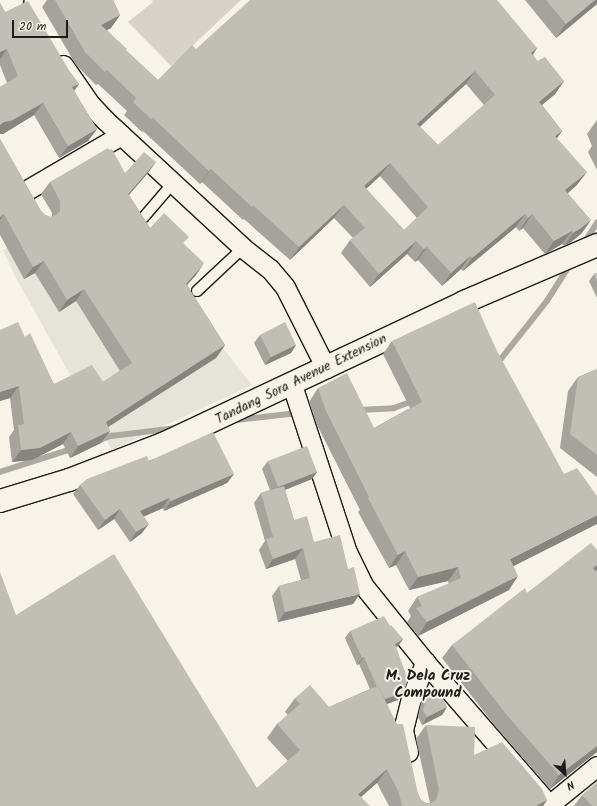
<!DOCTYPE html>
<html>
<head>
<meta charset="utf-8">
<style>
	body { margin:0 }
	#map { position:relative; width:597px; height:806px; overflow:hidden; background:#f7f3e8; font-family:Kalam,sans-serif }
	div>[style] { position:absolute }
	.built>* { inset:0; background:#e6e3d9 }
	.green>* { inset:0; background:#d7d3cb }
	.stream>* { height:5.5px; margin:-2.75px; padding:0 2.75px; transform-origin:2.75px; border-radius:2.75px; background:#aca9a2 }
	.roads { filter:drop-shadow(1px 0 #1c1c1c) drop-shadow(-1px 0 #1c1c1c) drop-shadow(0 1px #1c1c1c) drop-shadow(0 -1px #1c1c1c) }
	.service>* { height:10px; margin:-5px; padding:0 5px; transform-origin:5px; border-radius:5px; background:#f7f3e8 }
	.minor>* { height:19px; margin:-9.5px; padding:0 9.5px; transform-origin:9.5px; border-radius:9.5px; background:#f7f3e8 }
	.secondary>* { height:22px; margin:-11px; padding:0 11px; transform-origin:11px; border-radius:11px; background:#f7f3e8 }
	.wall>* { inset:0; background:#a5a39c }
	.shaded-wall>* { inset:0; background:#86857f }
	.building>* { inset:0; background:#c0beb5 }
	span { translate:-50% -50%; white-space:nowrap; text-align:center; line-height:1.15; -webkit-text-stroke:4px #f7f3e8; paint-order:stroke }
	.street-label { font-size:14px; color:#1c1c1c }
	.neighbourhood-label { font-size:15px; color:#1c1c1c; font-weight:700 }
	.north { position:absolute; left:545px; top:754px; width:40px; height:40px; -webkit-text-stroke:3px #f7f3e8; paint-order:stroke; rotate:154deg; font-size:11px; font-weight:700; line-height:16px; text-align:center; color:#1c1c1c }
	.north::after { content:''; display:block; margin:auto; width:14px; height:18px; background:#1c1c1c; clip-path:polygon(50% 0,100% 100%,50% 72%,0 100%) }
	.scale { position:absolute; left:12px; top:20px; width:56px; height:18px; box-sizing:border-box; border:2px solid #1c1c1c; border-top:0; padding-left:5px; font-size:12px; line-height:14px; white-space:nowrap; color:#1c1c1c; -webkit-text-stroke:3px #f7f3e8; paint-order:stroke }
</style>
</head>
<body>
<div id="map">
	<div class="built">
		<div style="clip-path:polygon(115px 192px,211px 333px,252px 385px,112px 450px,15px 276px,3px 250px)"></div>
	</div>
	<div class="green">
		<div style="clip-path:polygon(152px 0,241px 0,171px 66px,128px 22px,153px 2px)"></div>
	</div>
	<div class="stream">
		<div style="left:584px;top:243px;width:24px;rotate:-57deg"></div>
		<div style="left:497px;top:364px;width:80px;rotate:-51.6deg"></div>
		<div style="left:547px;top:301px;width:45px;rotate:-57.7deg"></div>
		<div style="left:359px;top:410px;width:35px;rotate:-3deg"></div>
		<div style="left:394px;top:408px;width:20px;rotate:-20deg"></div>
		<div style="left:236px;top:420px;width:62px;rotate:-6.4deg"></div>
		<div style="left:97px;top:441px;width:15px;rotate:-20deg"></div>
		<div style="left:111px;top:436px;width:66px;rotate:-6.9deg"></div>
		<div style="left:0;top:472px;width:76px;rotate:-17.7deg"></div>
	</div>
	<div class="roads">
		<div class="service">
			<div style="left:143px;top:218px;width:48px;rotate:-49.3deg"></div>
			<div style="left:197px;top:291px;width:63px;rotate:-43.1deg"></div>
		</div>
		<div class="minor">
			<div style="left:0;top:7px;width:15px;rotate:-28deg"></div>
			<div style="left:63px;top:65px;width:47px;rotate:55.3deg"></div>
			<div style="left:90px;top:104px;width:22px;rotate:47deg"></div>
			<div style="left:105px;top:120px;width:188px;rotate:42.8deg"></div>
			<div style="left:243px;top:248px;width:34px;rotate:38deg"></div>
			<div style="left:270px;top:269px;width:23px;rotate:50deg"></div>
			<div style="left:285px;top:287px;width:91px;rotate:63.2deg"></div>
			<div style="left:27px;top:190px;width:109px;rotate:-30.3deg"></div>
			<div style="left:292px;top:385px;width:176px;rotate:71.8deg"></div>
			<div style="left:347px;top:552px;width:37px;rotate:64deg"></div>
			<div style="left:363px;top:585px;width:99px;rotate:51.2deg"></div>
			<div style="left:425px;top:662px;width:191px;rotate:49deg"></div>
			<div style="left:408px;top:752px;width:23px;rotate:-103deg"></div>
			<div style="left:403px;top:730px;width:32px;rotate:-76deg"></div>
			<div style="left:411px;top:699px;width:40px;rotate:-69deg"></div>
			<div style="left:549px;top:805px;width:62px;rotate:-39.1deg"></div>
		</div>
		<div class="secondary">
			<div style="left:0;top:501px;width:72px;rotate:-16.9deg"></div>
			<div style="left:69px;top:480px;width:103px;rotate:-21.1deg"></div>
			<div style="left:165px;top:443px;width:331px;rotate:-25.2deg"></div>
			<div style="left:464px;top:302px;width:145px;rotate:-23.2deg"></div>
		</div>
	</div>
	<div class="wall">
		<div style="clip-path:polygon(evenodd,47px 0,113px 0,120px 15px,111px 28px,107px 30px,126px 51px,158px 80px,196px 49px,537px 48px,533px 55px,537px 61px,564px 81px,555px 94px,542px 105px,562px 131px,557px 138px,577px 185px,568px 193px,582px 233px,571px 242px,564px 246px,562px 244px,545px 254px,523px 228px,519px 231px,516px 227px,463px 271px,461px 269px,442px 286px,418px 260px,415px 262px,407px 254px,370px 287px,341px 253px,350px 240px,353px 238px,334px 218px,290px 260px,244px 219px,243px 220px,202px 182px,200px 184px,143px 131px,142px 132px,124px 115px,127px 111px,98px 84px,96px 85px,76px 65px,42px 7px,47px 0,466px 84px,484px 105px,438px 145px,420px 127px,466px 84px,47px 0,380px 176px,417px 218px,404px 230px,366px 189px,380px 176px)"></div>
		<div style="clip-path:polygon(525px 0,597px 0,597px 4px,556px 38px)"></div>
		<div style="clip-path:polygon(0 3px,5px 12px,70px 72px,79px 84px,74px 91px,97px 129px,88px 141px,59px 158px,34px 115px,3px 134px,0 134px,0 87px,7px 83px,0 65px)"></div>
		<div style="clip-path:polygon(597px 120px,597px 170px,588px 152px,592px 146px,587px 134px)"></div>
		<div style="clip-path:polygon(0 139px,41px 211px,45px 215px,51px 217px,52px 216px,52px 213px,41px 194px,50px 182px,125px 173px,156px 162px,147px 174px,129px 195px,150px 228px,184px 244px,196px 275px,187px 285px,225px 345px,216px 358px,108px 427px,110px 431px,101px 443px,70px 458px,63px 444px,32px 460px,12px 462px,9px 437px,14px 430px,10px 398px,0 401px,0 330px,25px 337px,54px 384px,103px 382px,120px 371px,76px 301px,59px 312px,35px 273px,24px 279px,0 235px)"></div>
		<div style="clip-path:polygon(597px 273px,597px 298px,589px 281px,594px 274px)"></div>
		<div style="clip-path:polygon(260px 335px,296px 345px,291px 353px,265px 365px,254px 343px)"></div>
		<div style="clip-path:polygon(392px 341px,513px 566px,509px 590px,418px 636px,407px 622px,411px 616px,408px 611px,417px 597px,449px 584px,448px 581px,409px 590px,396px 565px,389px 568px,358px 512px,360px 510px,317px 425px,309px 402px,318px 388px,374px 428px,410px 408px,383px 354px)"></div>
		<div style="clip-path:polygon(597px 369px,597px 477px,560px 448px,568px 391px,578px 377px)"></div>
		<div style="clip-path:polygon(149px 461px,234px 474px,227px 483px,164px 511px,163px 508px,144px 516px,142px 533px,130px 542px,114px 519px,98px 530px,73px 494px,80px 485px)"></div>
		<div style="clip-path:polygon(268px 461px,317px 472px,312px 479px,285px 490px,294px 520px,314px 542px,353px 604px,278px 622px,272px 596px,279px 586px,301px 580px,295px 559px,266px 569px,259px 550px,265px 541px,254px 503px,261px 493px,270px 490px,262px 469px)"></div>
		<div style="clip-path:polygon(597px 550px,597px 570px,596px 571px,597px 573px,597px 752px,550px 789px,496px 727px,442px 658px,452px 645px,527px 593px)"></div>
		<div style="clip-path:polygon(16px 615px,257px 788px,288px 761px,267px 738px,277px 724px,288px 715px,285px 712px,295px 698px,329px 707px,370px 689px,359px 664px,357px 665px,345px 638px,350px 631px,390px 626px,403px 639px,398px 646px,396px 647px,403px 693px,398px 700px,387px 704px,418px 794px,421px 800px,426px 803px,430px 803px,416px 739px,426px 725px,547px 800px,543px 806px,389px 806px,377px 783px,0 806px)"></div>
		<div style="clip-path:polygon(427px 695px,447px 707px,442px 715px,422px 725px,418px 717px,421px 703px)"></div>
		<div style="clip-path:polygon(582px 795px,597px 806px,574px 806px)"></div>
	</div>
	<div class="shaded-wall">
		<div style="clip-path:polygon(595px 0,597px 0,597px 4px,556px 38px,566px 24px)"></div>
		<div style="clip-path:polygon(120px 15px,111px 28px,92px 38px,101px 25px)"></div>
		<div style="clip-path:polygon(537px 48px,528px 61px,531px 53px)"></div>
		<div style="clip-path:polygon(7px 49px,0 59px,0 52px)"></div>
		<div style="clip-path:polygon(475px 71px,466px 84px,408px 137px,417px 124px)"></div>
		<div style="clip-path:polygon(564px 81px,555px 94px,530px 115px,539px 102px)"></div>
		<div style="clip-path:polygon(79px 84px,70px 96px,72px 87px)"></div>
		<div style="clip-path:polygon(43px 103px,34px 115px,3px 134px,0 134px,0 125px,4px 122px)"></div>
		<div style="clip-path:polygon(97px 129px,88px 141px,59px 158px,68px 146px)"></div>
		<div style="clip-path:polygon(562px 131px,553px 144px,555px 136px)"></div>
		<div style="clip-path:polygon(156px 162px,147px 174px,119px 206px,128px 194px)"></div>
		<div style="clip-path:polygon(390px 163px,380px 176px,355px 199px,364px 186px)"></div>
		<div style="clip-path:polygon(211px 169px,202px 182px,200px 184px,209px 171px)"></div>
		<div style="clip-path:polygon(587px 172px,577px 185px,556px 203px,565px 190px)"></div>
		<div style="clip-path:polygon(344px 205px,334px 218px,290px 260px,299px 247px)"></div>
		<div style="clip-path:polygon(4px 214px,0 220px,0 217px)"></div>
		<div style="clip-path:polygon(525px 214px,516px 227px,463px 271px,472px 258px)"></div>
		<div style="clip-path:polygon(532px 214px,523px 228px,519px 231px,528px 218px)"></div>
		<div style="clip-path:polygon(591px 220px,582px 233px,571px 242px,564px 246px,573px 233px)"></div>
		<div style="clip-path:polygon(572px 231px,562px 244px,545px 254px,554px 241px)"></div>
		<div style="clip-path:polygon(416px 241px,407px 254px,370px 287px,379px 274px)"></div>
		<div style="clip-path:polygon(427px 247px,418px 260px,415px 262px,424px 249px)"></div>
		<div style="clip-path:polygon(470px 256px,461px 269px,442px 286px,451px 273px)"></div>
		<div style="clip-path:polygon(44px 261px,35px 273px,24px 279px,33px 267px)"></div>
		<div style="clip-path:polygon(204px 263px,196px 275px,177px 296px,186px 284px)"></div>
		<div style="clip-path:polygon(84px 289px,76px 301px,59px 312px,67px 300px)"></div>
		<div style="clip-path:polygon(225px 345px,216px 358px,97px 434px,106px 422px)"></div>
		<div style="clip-path:polygon(296px 345px,291px 353px,265px 365px,271px 357px)"></div>
		<div style="clip-path:polygon(19px 386px,10px 398px,0 401px,0 392px)"></div>
		<div style="clip-path:polygon(110px 431px,101px 443px,70px 458px,78px 446px)"></div>
		<div style="clip-path:polygon(71px 432px,63px 444px,32px 460px,12px 462px,21px 450px)"></div>
		<div style="clip-path:polygon(317px 472px,312px 479px,272px 495px,278px 487px)"></div>
		<div style="clip-path:polygon(234px 474px,227px 483px,164px 511px,171px 501px)"></div>
		<div style="clip-path:polygon(169px 498px,163px 508px,134px 521px,140px 511px)"></div>
		<div style="clip-path:polygon(120px 509px,114px 519px,98px 530px,105px 520px)"></div>
		<div style="clip-path:polygon(597px 515px,597px 524px,500px 573px,510px 559px)"></div>
		<div style="clip-path:polygon(149px 524px,142px 533px,130px 542px,136px 532px)"></div>
		<div style="clip-path:polygon(303px 548px,295px 559px,266px 569px,273px 559px)"></div>
		<div style="clip-path:polygon(405px 551px,396px 565px,389px 568px,398px 555px)"></div>
		<div style="clip-path:polygon(597px 565px,597px 570px,595px 573px,593px 568px)"></div>
		<div style="clip-path:polygon(458px 567px,448px 581px,409px 590px,418px 577px)"></div>
		<div style="clip-path:polygon(518px 576px,509px 590px,418px 636px,427px 622px)"></div>
		<div style="clip-path:polygon(360px 594px,353px 604px,278px 622px,285px 612px)"></div>
		<div style="clip-path:polygon(403px 639px,398px 646px,390px 650px,395px 644px)"></div>
		<div style="clip-path:polygon(364px 657px,359px 664px,357px 665px,362px 658px)"></div>
		<div style="clip-path:polygon(403px 693px,398px 700px,378px 707px,382px 700px)"></div>
		<div style="clip-path:polygon(447px 707px,442px 715px,422px 725px,427px 717px)"></div>
		<div style="clip-path:polygon(597px 746px,597px 752px,550px 789px,559px 775px)"></div>
		<div style="clip-path:polygon(387px 769px,377px 783px,351px 806px,358px 794px)"></div>
		<div style="clip-path:polygon(547px 800px,543px 806px,536px 806px)"></div>
	</div>
	<div class="building">
		<div style="clip-path:polygon(evenodd,55px 0,113px 0,120px 15px,101px 25px,127px 49px,126px 50px,158px 80px,192px 45px,196px 49px,250px 0,497px 0,537px 48px,531px 53px,537px 61px,545px 57px,564px 81px,539px 102px,562px 131px,555px 136px,587px 172px,565px 190px,591px 220px,580px 229px,573px 233px,572px 231px,554px 241px,532px 214px,528px 218px,525px 214px,472px 258px,470px 256px,451px 273px,427px 247px,424px 249px,416px 241px,379px 274px,350px 240px,365px 228px,344px 205px,299px 247px,253px 205px,252px 207px,211px 169px,209px 171px,153px 118px,151px 119px,133px 102px,136px 98px,107px 70px,105px 72px,85px 52px,55px 0,475px 71px,495px 95px,438px 145px,417px 124px,475px 71px,55px 0,390px 163px,428px 207px,404px 230px,364px 186px,390px 163px)"></div>
		<div style="clip-path:polygon(546px 0,595px 0,566px 24px)"></div>
		<div style="clip-path:polygon(28px 1px,70px 72px,79px 84px,72px 87px,97px 129px,68px 146px,43px 103px,11px 121px,4px 122px,0 125px,0 87px,18px 76px,7px 49px,0 52px,0 3px,5px 12px)"></div>
		<div style="clip-path:polygon(0 139px,41px 211px,45px 215px,51px 217px,56px 215px,60px 211px,60px 201px,50px 182px,108px 148px,109px 150px,112px 149px,125px 173px,144px 152px,156px 162px,128px 194px,150px 228px,164px 213px,189px 237px,183px 243px,204px 263px,186px 284px,225px 345px,106px 422px,110px 431px,78px 446px,71px 432px,40px 448px,21px 450px,18px 425px,24px 424px,19px 386px,0 392px,0 330px,18px 322px,25px 337px,30px 333px,54px 384px,92px 365px,103px 382px,132px 363px,84px 289px,67px 300px,44px 261px,33px 267px,4px 214px,0 217px)"></div>
		<div style="clip-path:polygon(597px 273px,597px 282px,594px 274px)"></div>
		<div style="clip-path:polygon(475px 302px,496px 349px,564px 474px,577px 468px,597px 496px,597px 515px,510px 559px,518px 576px,427px 622px,416px 608px,422px 606px,417px 597px,461px 578px,458px 567px,418px 577px,405px 551px,398px 555px,368px 498px,369px 497px,326px 411px,318px 388px,347px 373px,374px 428px,422px 402px,392px 341px)"></div>
		<div style="clip-path:polygon(285px 322px,296px 345px,271px 357px,260px 335px)"></div>
		<div style="clip-path:polygon(597px 369px,597px 455px,570px 434px,578px 377px)"></div>
		<div style="clip-path:polygon(213px 432px,234px 474px,171px 501px,169px 498px,140px 511px,149px 524px,136px 532px,120px 509px,105px 520px,80px 485px,87px 479px,147px 456px,149px 461px)"></div>
		<div style="clip-path:polygon(307px 446px,317px 472px,278px 487px,268px 461px)"></div>
		<div style="clip-path:polygon(284px 486px,294px 520px,307px 516px,314px 542px,340px 535px,348px 569px,354px 567px,360px 594px,285px 612px,279px 586px,310px 578px,303px 548px,273px 559px,266px 539px,273px 537px,261px 493px)"></div>
		<div style="clip-path:polygon(591px 543px,597px 550px,597px 565px,593px 568px,597px 573px,597px 746px,559px 775px,506px 714px,452px 645px,525px 588px,527px 593px)"></div>
		<div style="clip-path:polygon(114px 554px,257px 788px,300px 750px,277px 724px,300px 704px,295px 698px,310px 685px,329px 707px,378px 686px,397px 724px,403px 724px,418px 794px,421px 800px,426px 803px,431px 803px,436px 800px,439px 790px,426px 725px,475px 727px,474px 755px,502px 742px,542px 789px,547px 800px,536px 806px,402px 806px,399px 793px,387px 769px,358px 794px,370px 806px,0 806px,0 572px,16px 615px)"></div>
		<div style="clip-path:polygon(384px 616px,390px 626px,391px 625px,403px 639px,395px 644px,408px 680px,403px 693px,385px 699px,378px 686px,377px 687px,364px 657px,362px 658px,350px 631px)"></div>
		<div style="clip-path:polygon(438px 689px,447px 707px,427px 717px,423px 710px,427px 695px)"></div>
		<div style="clip-path:polygon(597px 782px,597px 806px,592px 806px,582px 795px)"></div>
	</div>
	<div class="street-label">
		<span style="left:301px;top:379px;rotate:-26deg">Tandang Sora Avenue Extension</span>
	</div>
	<div class="neighbourhood-label">
		<span style="left:428px;top:685px">M. Dela Cruz<br>Compound</span>
	</div>
	<div class="north">N</div>
	<div class="scale">20 m</div>
</div>
</body>
</html>
